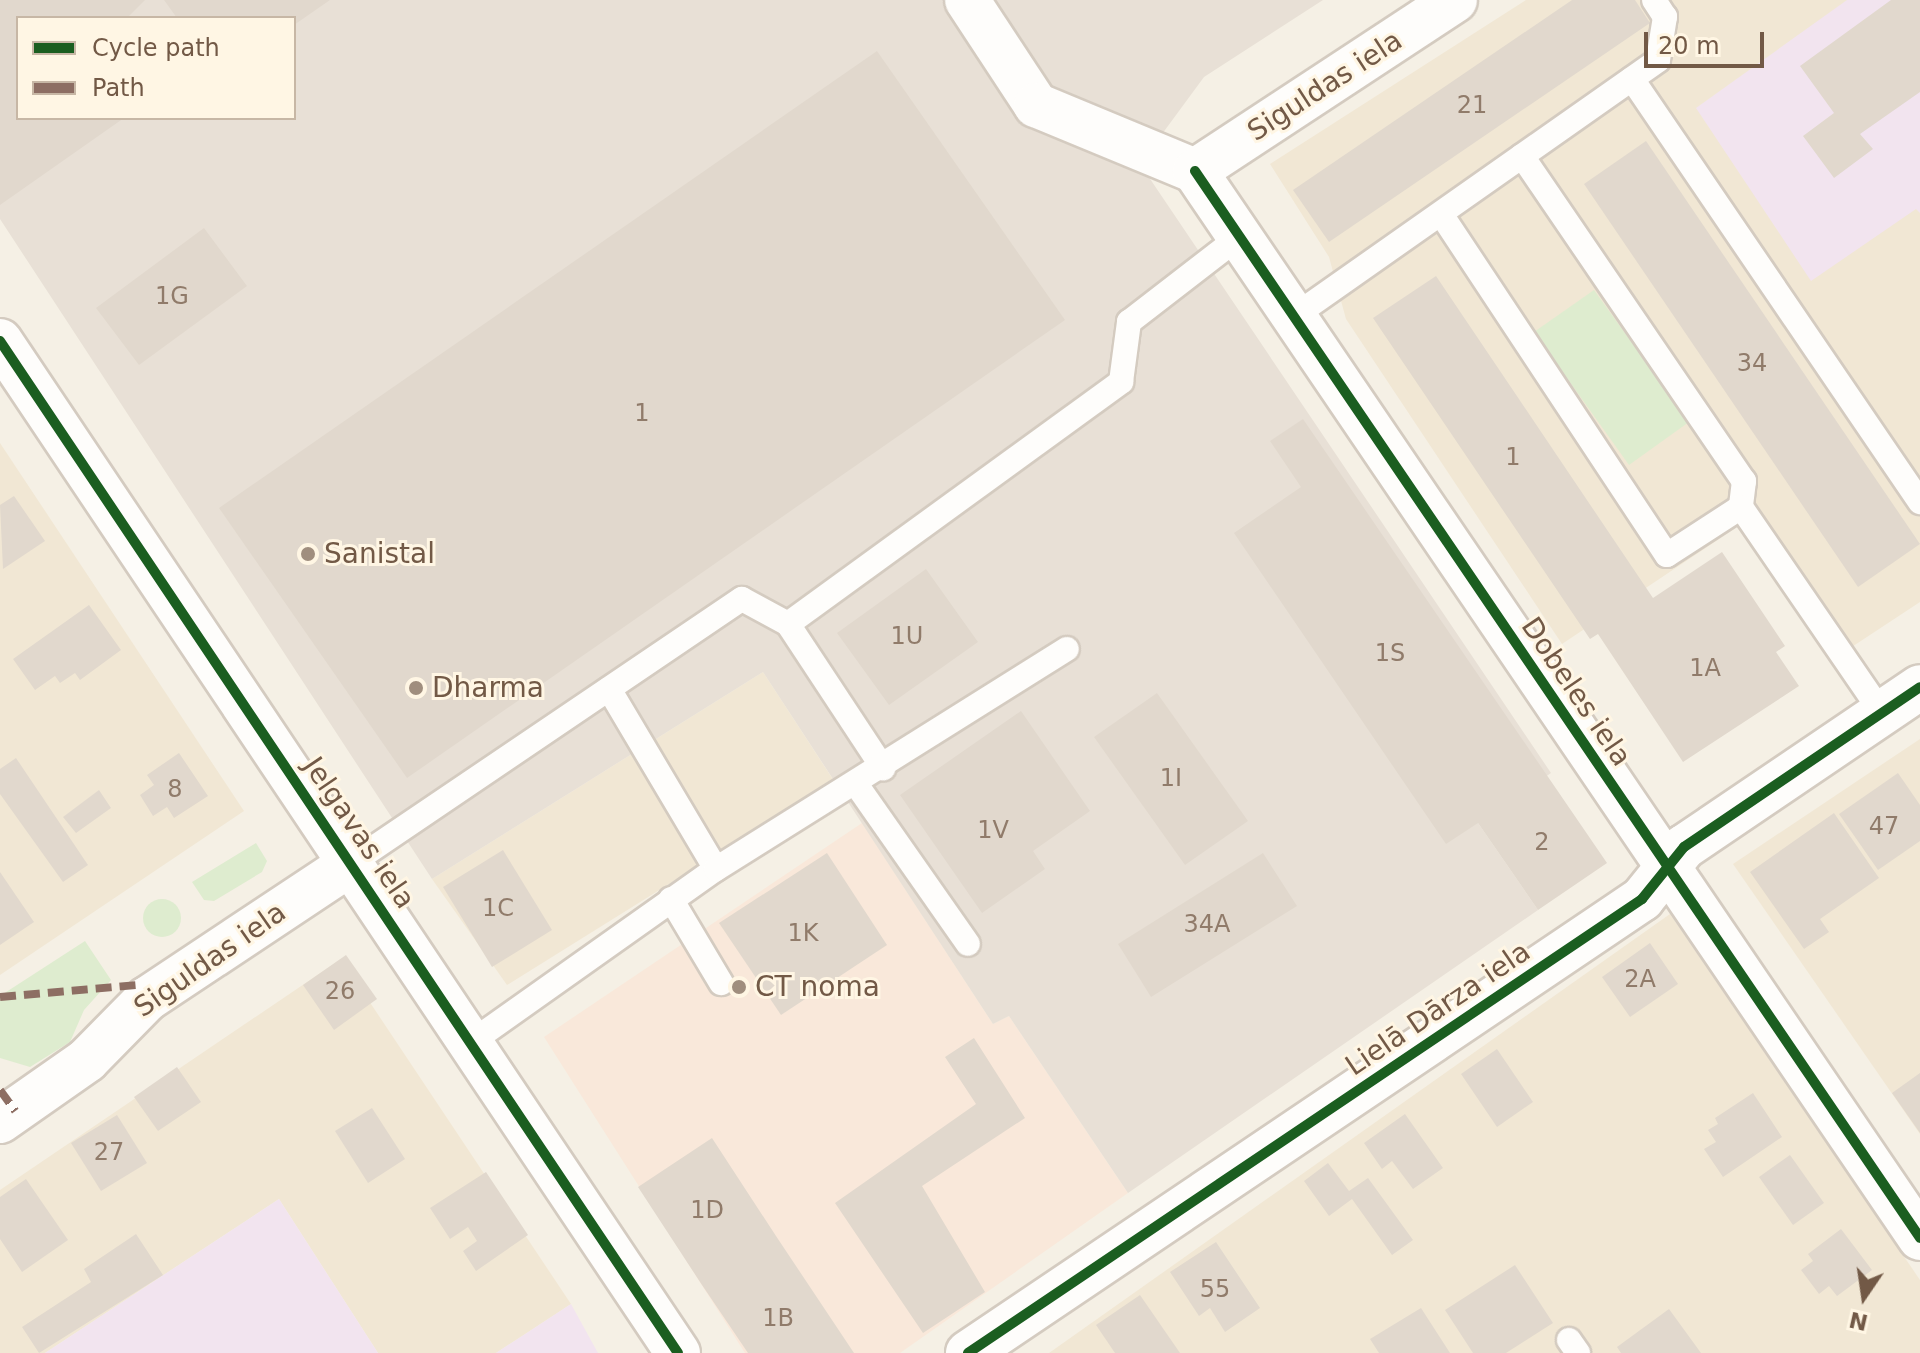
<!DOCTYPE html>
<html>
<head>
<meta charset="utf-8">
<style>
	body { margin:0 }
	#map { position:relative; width:1920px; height:1353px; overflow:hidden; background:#f5f0e5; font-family:"DejaVu Sans",sans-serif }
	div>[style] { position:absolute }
	.residential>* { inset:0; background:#f1e7d4 }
	.commercial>* { inset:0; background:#f9e8da }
	.industrial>* { inset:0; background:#e8e0d6 }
	.education>* { inset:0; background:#f2e4ef }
	.green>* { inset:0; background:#deeccf }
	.round { border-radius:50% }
	.building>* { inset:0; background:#e1d8cd }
	.roads { filter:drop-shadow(2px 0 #d4cbc0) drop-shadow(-2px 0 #d4cbc0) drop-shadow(0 2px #d4cbc0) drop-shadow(0 -2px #d4cbc0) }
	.lane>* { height:24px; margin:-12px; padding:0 12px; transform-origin:12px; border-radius:12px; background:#fefdfb }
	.street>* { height:44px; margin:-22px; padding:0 22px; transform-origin:22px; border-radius:22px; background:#fefdfb }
	.secondary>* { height:44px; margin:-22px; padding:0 22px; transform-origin:22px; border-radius:22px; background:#fefdfb }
	.quiet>* { height:8px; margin-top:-4px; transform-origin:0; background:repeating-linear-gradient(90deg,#8d6e63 0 16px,transparent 0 24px) }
	.cycleway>* { height:10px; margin:-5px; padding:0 5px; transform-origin:5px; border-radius:5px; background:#1b5e20 }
	.dots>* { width:22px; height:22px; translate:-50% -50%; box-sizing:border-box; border:4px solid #fff6e4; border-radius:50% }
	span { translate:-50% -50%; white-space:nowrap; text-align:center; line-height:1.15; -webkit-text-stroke:6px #fff6e4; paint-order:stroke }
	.number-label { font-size:24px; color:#907b6a }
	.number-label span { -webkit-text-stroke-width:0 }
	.street-label { font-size:28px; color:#725946 }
	.poi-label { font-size:28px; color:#725946 }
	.left { translate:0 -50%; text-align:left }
	.legend { position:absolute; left:16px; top:16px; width:280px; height:104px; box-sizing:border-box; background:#fff6e4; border:2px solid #c7b7a5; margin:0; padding:10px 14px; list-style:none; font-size:24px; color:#725946 }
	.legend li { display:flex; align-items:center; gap:16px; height:40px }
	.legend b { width:40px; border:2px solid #c7b7a5 }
	.north { position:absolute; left:1824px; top:1257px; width:80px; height:80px; -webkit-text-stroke:6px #fff6e4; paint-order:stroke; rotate:193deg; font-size:22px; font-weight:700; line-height:32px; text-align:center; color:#725946 }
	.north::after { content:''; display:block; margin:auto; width:28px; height:36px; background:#725946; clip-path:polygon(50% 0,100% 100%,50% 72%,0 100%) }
	.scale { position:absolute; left:1644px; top:32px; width:120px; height:36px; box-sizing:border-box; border:4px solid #725946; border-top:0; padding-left:10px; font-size:24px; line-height:28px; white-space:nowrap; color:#725946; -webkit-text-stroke:6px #fff6e4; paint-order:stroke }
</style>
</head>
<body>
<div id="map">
	<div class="residential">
		<div style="clip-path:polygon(1526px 0,1920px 0,1920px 602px,1832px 660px,1737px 527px,1562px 644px,1346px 319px,1329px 257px,1270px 164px)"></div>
		<div style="clip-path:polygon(0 443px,244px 811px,0 975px)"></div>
		<div style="clip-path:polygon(763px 672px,834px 781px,507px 985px,432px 879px)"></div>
		<div style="clip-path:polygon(1920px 739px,1920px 1134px,1733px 864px)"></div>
		<div style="clip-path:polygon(1670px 914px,1920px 1280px,1920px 1353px,1049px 1353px)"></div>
		<div style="clip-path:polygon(341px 959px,571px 1304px,496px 1353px,378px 1353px,279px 1199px,45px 1353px,0 1353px,0 1190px)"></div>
	</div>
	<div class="commercial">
		<div style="clip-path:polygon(862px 823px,993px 1024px,1009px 1016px,1128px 1193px,900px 1353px,745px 1353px,544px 1037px)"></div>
	</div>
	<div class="industrial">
		<div style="clip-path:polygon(evenodd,0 0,1323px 0,1204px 77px,1140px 164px,1551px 773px,1478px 823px,1538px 910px,1128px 1193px,1009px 1016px,993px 1024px,763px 672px,432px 879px,0 219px,0 0,18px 18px,294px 18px,294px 118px,18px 118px,18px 18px)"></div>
	</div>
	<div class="education">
		<div style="clip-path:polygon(1847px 0,1920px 0,1920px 213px,1916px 209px,1811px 281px,1696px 108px)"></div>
		<div style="clip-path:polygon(279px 1199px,378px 1353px,45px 1353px)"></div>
		<div style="clip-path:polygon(571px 1304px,598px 1353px,496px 1353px)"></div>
	</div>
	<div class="green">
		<div style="clip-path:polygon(1594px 290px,1689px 422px,1629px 465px,1534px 332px)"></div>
		<div style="clip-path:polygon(256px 843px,267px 861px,262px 872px,214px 901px,204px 900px,192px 882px)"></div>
		<div class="round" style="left:143px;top:899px;width:38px;height:38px"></div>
		<div style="clip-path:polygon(85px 941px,111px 980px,84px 1010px,70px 1042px,30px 1067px,0 1058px,0 996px)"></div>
	</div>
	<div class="building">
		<div style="clip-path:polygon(0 0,145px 0,127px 18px,18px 18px,18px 118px,124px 118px,0 205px)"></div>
		<div style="clip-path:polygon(164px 0,330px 0,294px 25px,294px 18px,177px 18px)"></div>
		<div style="clip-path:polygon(1572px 0,1635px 0,1650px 23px,1329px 242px,1293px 190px)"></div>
		<div style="clip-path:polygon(1891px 0,1920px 0,1920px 92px,1860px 134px,1873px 149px,1834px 178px,1803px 136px,1834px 113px,1800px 66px)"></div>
		<div style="clip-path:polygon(877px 51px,1065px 320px,407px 778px,219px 508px)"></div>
		<div style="clip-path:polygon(1646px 141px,1920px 544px,1858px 587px,1584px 184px)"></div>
		<div style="clip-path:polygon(204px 228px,247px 286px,139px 365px,96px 308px)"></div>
		<div style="clip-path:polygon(1436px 276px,1653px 598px,1722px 552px,1785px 646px,1776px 652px,1799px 686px,1683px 762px,1598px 634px,1590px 639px,1373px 318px)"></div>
		<div style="clip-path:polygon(1303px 419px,1607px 863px,1538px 910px,1478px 823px,1446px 844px,1234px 533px,1301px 487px,1270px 441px)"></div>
		<div style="clip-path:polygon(14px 496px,45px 541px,3px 569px,0 505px)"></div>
		<div style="clip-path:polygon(926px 569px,978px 642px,889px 705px,837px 633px)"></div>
		<div style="clip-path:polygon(89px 605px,121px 650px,80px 680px,75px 673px,60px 683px,55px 676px,35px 690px,13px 659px)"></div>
		<div style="clip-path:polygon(1157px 693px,1248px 821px,1185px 865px,1094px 737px)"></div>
		<div style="clip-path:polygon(1021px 711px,1090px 811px,1033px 851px,1045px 869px,982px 913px,900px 795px)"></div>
		<div style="clip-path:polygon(179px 753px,208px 796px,174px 818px,167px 807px,153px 816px,140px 795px,154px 785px,147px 775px)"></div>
		<div style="clip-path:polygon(16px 758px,88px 865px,63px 882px,0 794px,0 769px)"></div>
		<div style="clip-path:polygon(1898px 773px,1920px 805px,1920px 841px,1878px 870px,1839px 814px)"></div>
		<div style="clip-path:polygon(99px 790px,111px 808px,76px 833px,63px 817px)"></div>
		<div style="clip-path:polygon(1834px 813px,1879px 878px,1820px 919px,1829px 932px,1804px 949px,1750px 872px)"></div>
		<div style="clip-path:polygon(503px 850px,552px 930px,492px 967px,443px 887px)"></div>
		<div style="clip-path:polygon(827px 853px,887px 945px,781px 1015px,719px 923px)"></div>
		<div style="clip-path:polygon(1263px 853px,1297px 906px,1151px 997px,1118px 944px)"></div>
		<div style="clip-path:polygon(0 872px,34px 922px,0 945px)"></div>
		<div style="clip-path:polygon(1650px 943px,1678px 984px,1630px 1017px,1602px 977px)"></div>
		<div style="clip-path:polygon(346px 955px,377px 999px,334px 1030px,303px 985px)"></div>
		<div style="clip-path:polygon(974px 1038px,1025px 1118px,922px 1186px,985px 1292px,923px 1333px,835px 1203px,976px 1104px,945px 1057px)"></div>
		<div style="clip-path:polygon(1497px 1049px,1533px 1102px,1497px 1127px,1461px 1074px)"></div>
		<div style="clip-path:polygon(177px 1067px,201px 1102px,158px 1131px,134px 1097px)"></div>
		<div style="clip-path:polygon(1920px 1073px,1920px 1133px,1892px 1093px)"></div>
		<div style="clip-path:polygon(1753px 1093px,1782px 1137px,1723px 1177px,1704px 1149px,1716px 1142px,1708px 1130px,1718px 1124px,1715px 1118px)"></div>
		<div style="clip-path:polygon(372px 1108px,405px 1159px,368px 1183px,335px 1131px)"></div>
		<div style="clip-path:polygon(1405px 1114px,1443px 1168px,1413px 1189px,1392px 1161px,1382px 1169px,1364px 1143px)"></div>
		<div style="clip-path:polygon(117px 1115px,147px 1163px,101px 1191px,71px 1143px)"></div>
		<div style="clip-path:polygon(712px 1138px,776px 1236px,854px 1353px,748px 1353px,702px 1285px,638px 1187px)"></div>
		<div style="clip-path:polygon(1790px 1155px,1824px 1203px,1793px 1225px,1759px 1177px)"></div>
		<div style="clip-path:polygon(1328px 1163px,1349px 1191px,1368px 1178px,1413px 1240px,1392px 1255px,1352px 1199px,1329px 1216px,1304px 1181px)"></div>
		<div style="clip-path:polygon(486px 1172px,528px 1235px,476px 1271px,463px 1251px,477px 1241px,468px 1227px,450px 1239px,430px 1208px)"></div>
		<div style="clip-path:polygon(26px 1179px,68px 1240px,22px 1272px,0 1239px,0 1197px)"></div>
		<div style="clip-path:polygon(1841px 1229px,1872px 1270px,1837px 1296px,1829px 1286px,1819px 1294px,1801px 1270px,1813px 1261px,1808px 1254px)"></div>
		<div style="clip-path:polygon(136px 1234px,163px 1275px,39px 1353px,22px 1327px,91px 1282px,84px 1269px)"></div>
		<div style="clip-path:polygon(1216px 1242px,1260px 1308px,1225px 1332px,1210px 1308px,1199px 1316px,1170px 1272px)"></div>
		<div style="clip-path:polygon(1515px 1265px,1553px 1323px,1506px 1353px,1473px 1353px,1445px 1310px)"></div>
		<div style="clip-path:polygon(1140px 1295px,1180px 1353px,1115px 1353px,1096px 1325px)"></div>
		<div style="clip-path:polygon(1421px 1308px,1450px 1353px,1379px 1353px,1370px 1339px)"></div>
		<div style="clip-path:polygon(1669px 1309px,1701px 1353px,1621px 1353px,1617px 1347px)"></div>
	</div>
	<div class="roads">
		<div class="lane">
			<div style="left:1632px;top:79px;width:512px;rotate:55.75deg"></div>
			<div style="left:1522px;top:156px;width:394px;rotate:55.7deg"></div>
			<div style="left:1744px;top:481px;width:26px;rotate:97deg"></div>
			<div style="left:1741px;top:507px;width:250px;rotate:55.6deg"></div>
			<div style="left:1441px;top:214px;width:409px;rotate:56.5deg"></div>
			<div style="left:1667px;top:555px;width:88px;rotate:-33deg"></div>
			<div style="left:1293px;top:317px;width:446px;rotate:-35.1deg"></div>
			<div style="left:1658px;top:60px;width:44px;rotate:-80.8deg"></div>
			<div style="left:1665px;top:17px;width:20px;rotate:-123deg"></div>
			<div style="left:788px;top:624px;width:173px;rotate:56.6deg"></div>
			<div style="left:609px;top:689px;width:209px;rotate:59.3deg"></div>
			<div style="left:856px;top:784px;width:195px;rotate:55deg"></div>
			<div style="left:350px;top:864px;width:473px;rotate:-34.1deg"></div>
			<div style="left:742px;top:599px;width:52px;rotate:28.5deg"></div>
			<div style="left:788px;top:624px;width:412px;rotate:-36deg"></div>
			<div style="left:1121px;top:382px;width:61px;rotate:-82.4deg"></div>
			<div style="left:1129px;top:322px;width:139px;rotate:-37.7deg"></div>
			<div style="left:671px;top:899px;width:98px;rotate:59.2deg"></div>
			<div style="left:470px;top:1043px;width:301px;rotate:-35.3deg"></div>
			<div style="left:716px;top:869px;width:414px;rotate:-32.1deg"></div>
			<div style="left:1569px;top:1340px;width:16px;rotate:55deg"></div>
		</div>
		<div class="street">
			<div style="left:967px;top:0;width:126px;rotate:56.7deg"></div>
			<div style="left:1036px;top:105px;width:172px;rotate:22.5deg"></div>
			<div style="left:1195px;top:171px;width:1290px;rotate:55.8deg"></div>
			<div style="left:1195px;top:171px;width:311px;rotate:-33.3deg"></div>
			<div style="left:968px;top:1353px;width:813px;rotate:-33.96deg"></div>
			<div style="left:1642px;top:899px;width:67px;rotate:-51.1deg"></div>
			<div style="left:1684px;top:847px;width:285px;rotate:-34.1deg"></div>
		</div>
		<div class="secondary">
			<div style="left:0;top:341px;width:1218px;rotate:56.18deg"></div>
			<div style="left:0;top:1121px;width:106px;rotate:-35deg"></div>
			<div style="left:87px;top:1060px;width:86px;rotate:-45.5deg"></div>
			<div style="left:147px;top:999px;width:244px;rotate:-33.6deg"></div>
		</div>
	</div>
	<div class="quiet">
		<div style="left:0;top:997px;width:139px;rotate:-5deg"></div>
		<div style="left:0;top:1090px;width:26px;rotate:54deg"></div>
	</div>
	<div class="cycleway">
		<div style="left:1195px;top:171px;width:1290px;rotate:55.8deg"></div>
		<div style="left:0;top:341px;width:1218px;rotate:56.18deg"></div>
		<div style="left:968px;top:1353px;width:813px;rotate:-33.96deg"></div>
		<div style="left:1642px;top:899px;width:67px;rotate:-51.1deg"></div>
		<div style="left:1684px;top:847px;width:285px;rotate:-34.1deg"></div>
	</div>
	<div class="dots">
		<div style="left:308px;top:554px;background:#a08e7e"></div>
		<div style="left:416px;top:688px;background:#a08e7e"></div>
		<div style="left:739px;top:987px;background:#a08e7e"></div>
	</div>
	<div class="number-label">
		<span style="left:1472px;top:106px">21</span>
		<span style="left:172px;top:297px">1G</span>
		<span style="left:1752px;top:364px">34</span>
		<span style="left:642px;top:414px">1</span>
		<span style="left:1513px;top:458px">1</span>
		<span style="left:907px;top:637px">1U</span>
		<span style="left:1390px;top:654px">1S</span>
		<span style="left:1705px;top:669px">1A</span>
		<span style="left:1171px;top:779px">1I</span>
		<span style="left:175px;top:790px">8</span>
		<span style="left:1884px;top:827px">47</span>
		<span style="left:993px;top:831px">1V</span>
		<span style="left:1542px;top:843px">2</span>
		<span style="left:498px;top:909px">1C</span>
		<span style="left:1207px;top:925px">34A</span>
		<span style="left:803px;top:934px">1K</span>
		<span style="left:1640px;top:980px">2A</span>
		<span style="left:340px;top:992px">26</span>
		<span style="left:109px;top:1153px">27</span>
		<span style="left:707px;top:1211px">1D</span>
		<span style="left:1215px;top:1290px">55</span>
		<span style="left:778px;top:1319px">1B</span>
	</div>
	<div class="street-label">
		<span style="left:1325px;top:86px;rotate:-33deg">Siguldas iela</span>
		<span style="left:1576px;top:692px;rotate:56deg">Dobeles iela</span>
		<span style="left:359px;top:833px;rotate:56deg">Jelgavas iela</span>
		<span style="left:210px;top:960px;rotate:-35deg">Siguldas iela</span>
		<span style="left:1438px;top:1009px;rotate:-34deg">Lielā Dārza iela</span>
	</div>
	<div class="poi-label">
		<span class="left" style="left:324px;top:554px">Sanistal</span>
		<span class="left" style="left:432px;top:688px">Dharma</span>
		<span class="left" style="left:755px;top:987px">CT noma</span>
	</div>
	<ul class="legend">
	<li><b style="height:10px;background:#1b5e20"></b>Cycle path</li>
	<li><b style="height:10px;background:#8d6e63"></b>Path</li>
	</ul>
	<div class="north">N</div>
	<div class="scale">20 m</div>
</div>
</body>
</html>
